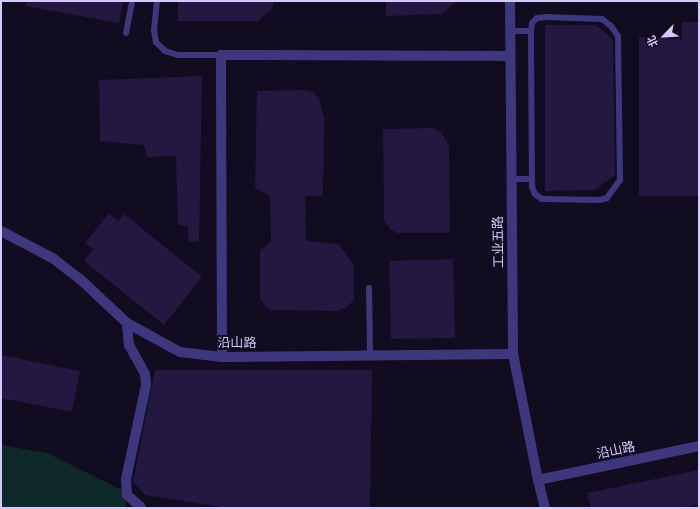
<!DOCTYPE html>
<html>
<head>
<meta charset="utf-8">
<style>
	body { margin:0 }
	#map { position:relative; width:700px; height:509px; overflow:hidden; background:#110c1f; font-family:"DejaVu Sans","Noto Sans SC",sans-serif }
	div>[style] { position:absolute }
	.green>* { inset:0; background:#0f2829 }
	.building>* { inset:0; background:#231840 }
	.service>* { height:6px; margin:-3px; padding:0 3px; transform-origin:3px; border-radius:3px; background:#3f377e }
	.minor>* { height:10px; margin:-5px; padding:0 5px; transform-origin:5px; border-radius:5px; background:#3f377e }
	.tertiary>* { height:10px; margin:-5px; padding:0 5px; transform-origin:5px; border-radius:5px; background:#3f377e }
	span { translate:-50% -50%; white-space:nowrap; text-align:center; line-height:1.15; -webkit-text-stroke:4px #110c1f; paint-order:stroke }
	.street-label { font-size:13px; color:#d4caff }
	.frame { position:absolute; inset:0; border:2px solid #d4caff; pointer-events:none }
	.north { position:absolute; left:644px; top:16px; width:40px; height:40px; -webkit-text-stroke:3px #110c1f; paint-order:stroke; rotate:245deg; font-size:11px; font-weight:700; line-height:16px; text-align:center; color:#d4caff }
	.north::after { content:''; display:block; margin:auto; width:14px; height:18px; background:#d4caff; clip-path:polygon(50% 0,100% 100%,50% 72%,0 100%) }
</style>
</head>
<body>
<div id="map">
	<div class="green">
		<div style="clip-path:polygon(1px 445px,47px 453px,130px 494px,127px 495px,125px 508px,1px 508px)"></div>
	</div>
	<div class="building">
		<div style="clip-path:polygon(26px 1px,123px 1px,119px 23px,26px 6px)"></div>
		<div style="clip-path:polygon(178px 1px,274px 1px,272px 9px,258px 21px,178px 21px)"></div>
		<div style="clip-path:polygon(386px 1px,456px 1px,442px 14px,386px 16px)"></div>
		<div style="clip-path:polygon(682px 22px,699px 22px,699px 196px,639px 196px,639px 37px,682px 39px)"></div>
		<div style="clip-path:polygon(545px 25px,596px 25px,613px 40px,615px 175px,595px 190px,545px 191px)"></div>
		<div style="clip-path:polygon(202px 76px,199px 241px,189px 242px,188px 226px,178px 225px,176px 156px,147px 157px,144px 145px,100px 141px,99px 80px)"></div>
		<div style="clip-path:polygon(304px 90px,313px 92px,319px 99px,324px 118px,323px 196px,305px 196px,306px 241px,339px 244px,354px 266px,354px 300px,346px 308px,335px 311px,270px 310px,260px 300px,260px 251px,271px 241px,270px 196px,255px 188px,257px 91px)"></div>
		<div style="clip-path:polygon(434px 128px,442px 133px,449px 146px,450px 233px,397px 233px,390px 229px,384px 220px,383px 129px)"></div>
		<div style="clip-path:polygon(109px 213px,118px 221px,124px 214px,202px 277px,164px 325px,84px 261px,93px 249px,85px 243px)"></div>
		<div style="clip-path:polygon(453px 259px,455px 338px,391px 339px,389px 261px)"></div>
		<div style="clip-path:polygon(1px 355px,80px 371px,72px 412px,1px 398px)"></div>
		<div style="clip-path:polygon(155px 370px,372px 370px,370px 508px,228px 508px,145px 495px,133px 482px)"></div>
		<div style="clip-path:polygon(699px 470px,699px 504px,682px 508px,591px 508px,587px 493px)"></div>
	</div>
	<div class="service">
		<div style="left:157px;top:1px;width:29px;rotate:96deg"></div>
		<div style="left:154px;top:30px;width:12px;rotate:81deg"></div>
		<div style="left:156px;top:42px;width:13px;rotate:45deg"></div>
		<div style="left:165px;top:51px;width:14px;rotate:17deg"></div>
		<div style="left:178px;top:55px;width:43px"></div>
		<div style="left:546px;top:17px;width:56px;rotate:2deg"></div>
		<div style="left:602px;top:19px;width:11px;rotate:38deg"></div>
		<div style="left:611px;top:26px;width:12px;rotate:55deg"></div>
		<div style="left:618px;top:36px;width:144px;rotate:89.2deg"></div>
		<div style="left:620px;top:180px;width:22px;rotate:126deg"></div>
		<div style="left:607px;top:198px;width:7px;rotate:164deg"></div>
		<div style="left:600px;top:200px;width:58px;rotate:-179deg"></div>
		<div style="left:542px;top:199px;width:9px;rotate:-144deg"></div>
		<div style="left:535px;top:194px;width:8px;rotate:-113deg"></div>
		<div style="left:532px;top:187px;width:156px;rotate:-90.4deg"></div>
		<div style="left:531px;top:31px;width:8px;rotate:-83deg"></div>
		<div style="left:532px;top:23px;width:7px;rotate:-45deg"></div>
		<div style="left:537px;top:18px;width:9px;rotate:-6deg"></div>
		<div style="left:510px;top:31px;width:21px"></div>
		<div style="left:126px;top:33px;width:33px;rotate:-79deg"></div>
		<div style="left:511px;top:179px;width:20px"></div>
		<div style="left:369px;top:288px;width:67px;rotate:89.1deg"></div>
	</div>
	<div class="minor">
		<div style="left:127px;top:323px;width:22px;rotate:85deg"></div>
		<div style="left:129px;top:345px;width:33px;rotate:61deg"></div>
		<div style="left:145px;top:374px;width:11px;rotate:85deg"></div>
		<div style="left:146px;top:385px;width:96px;rotate:102deg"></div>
		<div style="left:126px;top:479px;width:16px;rotate:86deg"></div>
		<div style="left:127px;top:495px;width:18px;rotate:41deg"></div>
		<div style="left:222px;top:357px;width:302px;rotate:-90.2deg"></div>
		<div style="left:221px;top:55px;width:289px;rotate:0.2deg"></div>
		<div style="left:538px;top:480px;width:29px;rotate:76deg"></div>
	</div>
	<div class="tertiary">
		<div style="left:510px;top:1px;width:353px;rotate:89.5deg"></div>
		<div style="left:513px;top:354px;width:128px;rotate:78.8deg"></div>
		<div style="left:538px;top:480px;width:165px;rotate:-11.9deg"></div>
		<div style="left:1px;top:231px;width:60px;rotate:27.8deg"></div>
		<div style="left:54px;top:259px;width:33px;rotate:38deg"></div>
		<div style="left:80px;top:279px;width:64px;rotate:43.1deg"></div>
		<div style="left:127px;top:323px;width:60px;rotate:28.7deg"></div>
		<div style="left:180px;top:352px;width:42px;rotate:6.8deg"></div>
		<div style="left:222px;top:357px;width:291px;rotate:-0.6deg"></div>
	</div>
	<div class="street-label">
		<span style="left:499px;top:242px;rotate:-91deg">工业五路</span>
		<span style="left:237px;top:343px">沿山路</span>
		<span style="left:616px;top:451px;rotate:-12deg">沿山路</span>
	</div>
	<div class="frame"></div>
	<div class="north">北</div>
</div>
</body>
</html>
